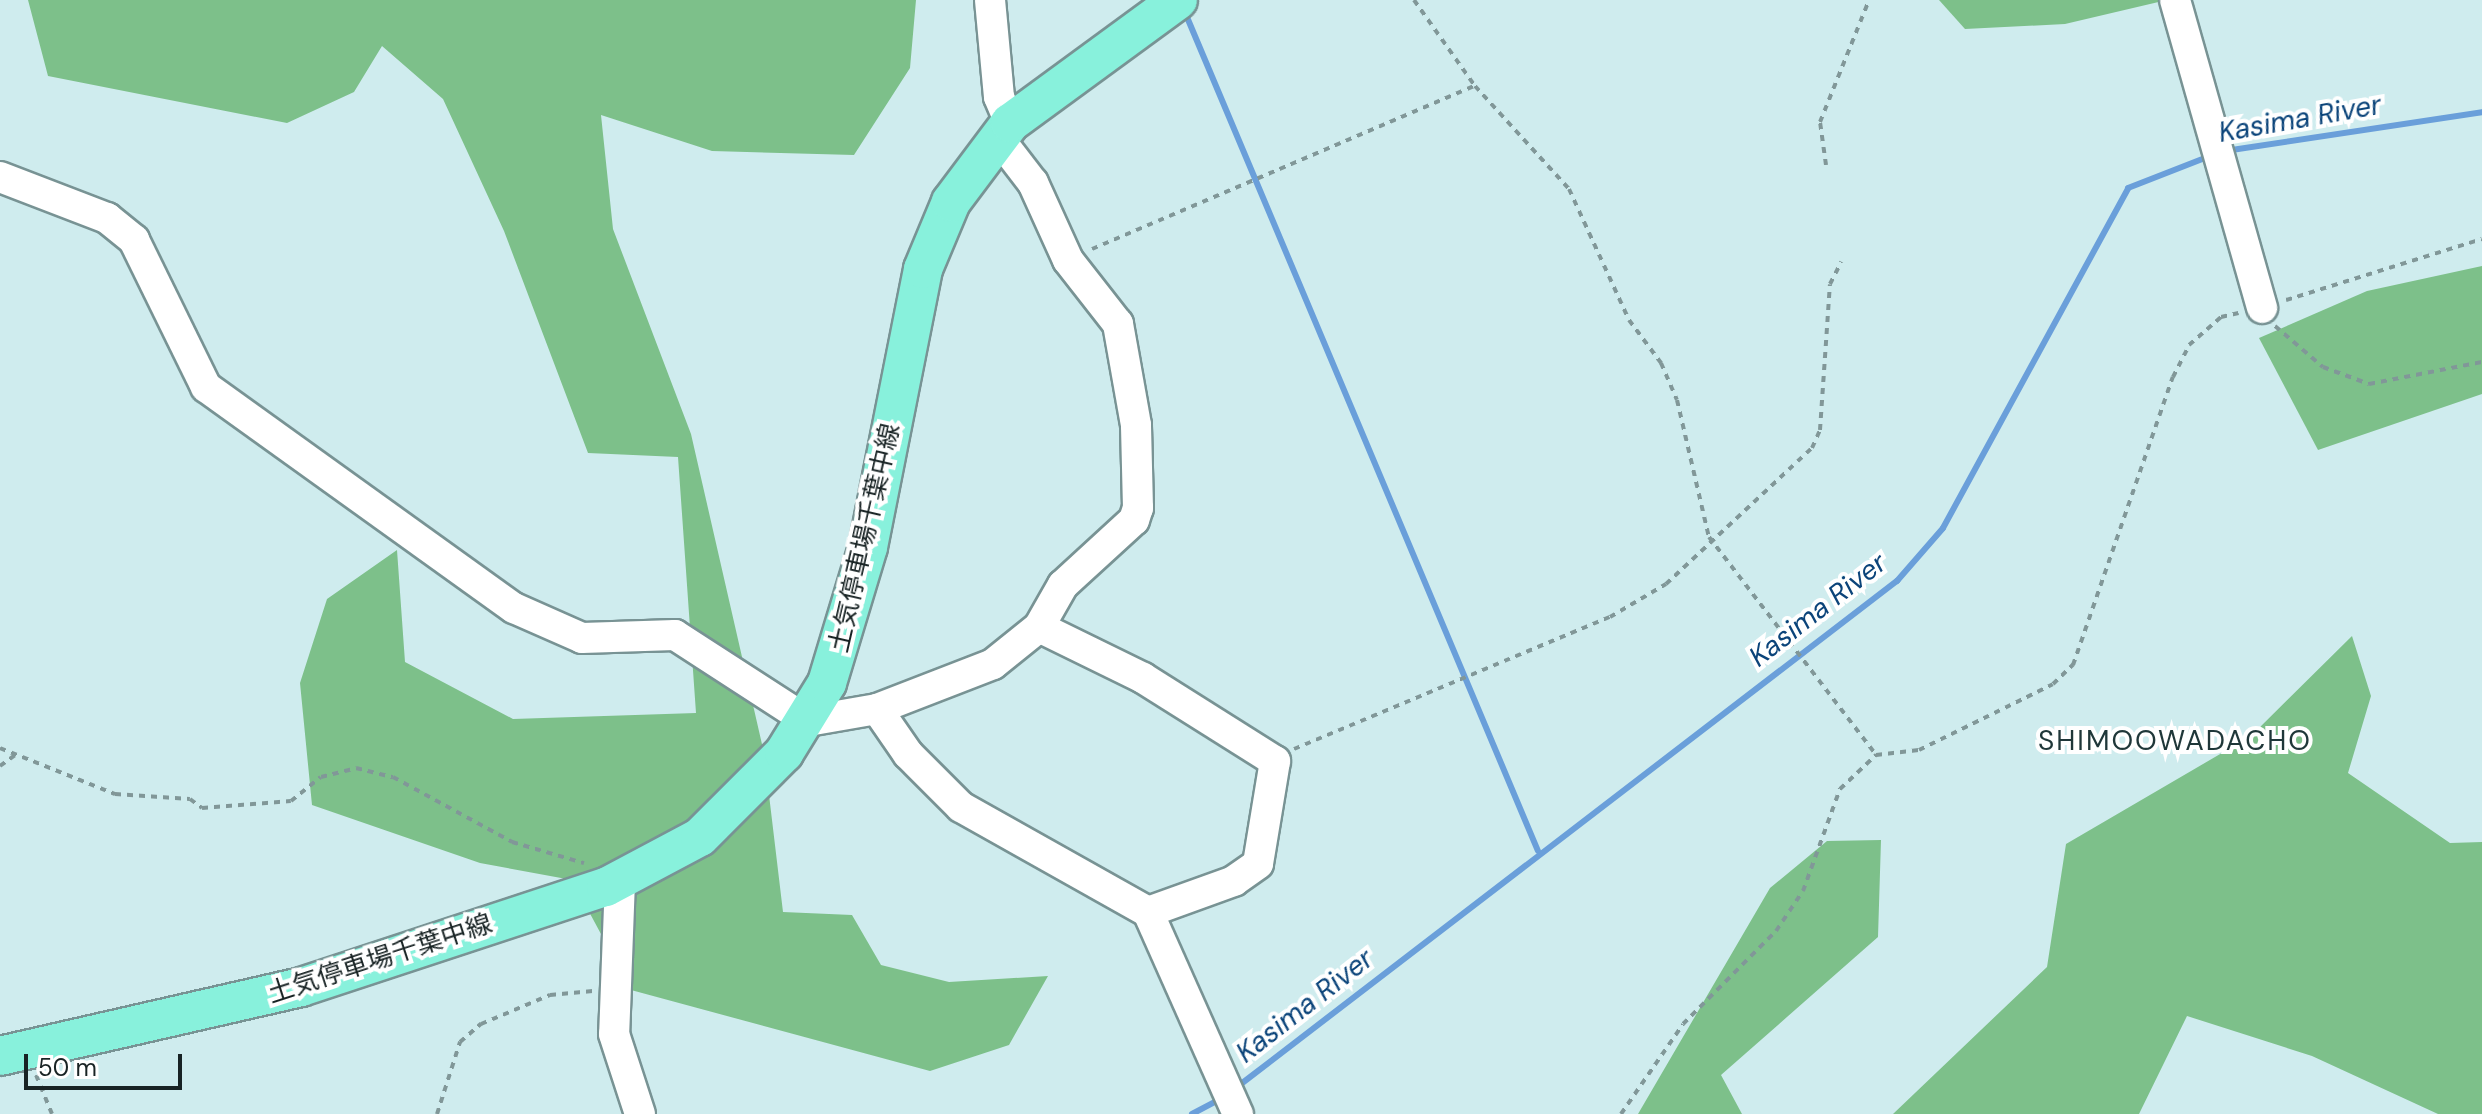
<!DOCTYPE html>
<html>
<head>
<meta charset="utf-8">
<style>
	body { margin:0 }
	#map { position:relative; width:2482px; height:1114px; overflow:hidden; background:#cfecee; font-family:"DM Sans","Noto Sans JP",sans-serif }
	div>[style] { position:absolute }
	.forest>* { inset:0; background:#7dc08a }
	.stream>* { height:6px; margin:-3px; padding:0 3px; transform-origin:3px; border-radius:3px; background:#6a9fda }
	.path>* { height:4px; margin-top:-2px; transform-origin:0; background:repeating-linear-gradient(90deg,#819798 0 6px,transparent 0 12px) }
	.roads { filter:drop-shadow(2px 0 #789394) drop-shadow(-2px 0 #789394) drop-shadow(0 2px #789394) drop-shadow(0 -2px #789394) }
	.minor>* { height:30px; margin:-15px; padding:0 15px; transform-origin:15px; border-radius:15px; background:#fff }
	.major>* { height:38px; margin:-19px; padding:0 19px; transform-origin:19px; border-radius:19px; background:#88f1dc }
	span { translate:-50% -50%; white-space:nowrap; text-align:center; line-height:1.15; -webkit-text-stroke:8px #fff; paint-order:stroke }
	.street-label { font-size:26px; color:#182324 }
	.water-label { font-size:28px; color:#0b447a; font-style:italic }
	.neighbourhood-label { font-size:28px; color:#1f3739; letter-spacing:2px }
	.scale { position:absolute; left:24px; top:1054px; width:158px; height:36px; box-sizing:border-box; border:4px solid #182324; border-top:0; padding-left:10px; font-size:24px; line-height:28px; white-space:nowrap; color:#182324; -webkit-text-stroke:6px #fff; paint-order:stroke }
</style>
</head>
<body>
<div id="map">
	<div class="forest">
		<div style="clip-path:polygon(28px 0,916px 0,910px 68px,854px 155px,712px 151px,601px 115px,613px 229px,691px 434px,764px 753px,783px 912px,852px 915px,881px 965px,949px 982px,1048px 976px,1009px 1045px,930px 1071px,631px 990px,572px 880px,480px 863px,312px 805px,300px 683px,327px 599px,397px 550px,405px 662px,513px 719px,696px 713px,678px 457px,588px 453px,504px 231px,443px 99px,382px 46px,354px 92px,287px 123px,48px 76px)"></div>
		<div style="clip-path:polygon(1939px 0,2167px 0,2065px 24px,1965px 29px)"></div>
		<div style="clip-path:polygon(2482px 266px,2482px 394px,2318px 450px,2259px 338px,2367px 291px)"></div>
		<div style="clip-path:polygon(2352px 636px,2371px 696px,2348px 773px,2450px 843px,2482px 842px,2482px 1114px,2438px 1114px,2312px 1056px,2187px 1016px,2139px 1114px,1893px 1114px,2047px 967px,2066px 844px,2251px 736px)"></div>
		<div style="clip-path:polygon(1881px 840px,1878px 937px,1721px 1075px,1742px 1114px,1638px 1114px,1770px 888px,1827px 841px)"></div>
	</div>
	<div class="stream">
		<div style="left:1184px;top:10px;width:912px;rotate:67.17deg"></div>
		<div style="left:2225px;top:151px;width:260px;rotate:-8.6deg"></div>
		<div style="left:1237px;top:1087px;width:832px;rotate:-37.48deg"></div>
		<div style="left:1897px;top:581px;width:70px;rotate:-49deg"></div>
		<div style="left:1943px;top:528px;width:387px;rotate:-61.4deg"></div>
		<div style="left:2128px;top:188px;width:88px;rotate:-21.3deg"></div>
		<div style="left:1192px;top:1114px;width:34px;rotate:-28deg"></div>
	</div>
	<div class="path">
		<div style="left:1414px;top:0;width:105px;rotate:54.7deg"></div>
		<div style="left:1475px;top:86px;width:139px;rotate:47.6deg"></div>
		<div style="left:1569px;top:189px;width:144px;rotate:65.4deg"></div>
		<div style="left:1629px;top:320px;width:54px;rotate:53.3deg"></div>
		<div style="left:1661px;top:363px;width:40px;rotate:66.6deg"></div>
		<div style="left:1677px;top:400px;width:141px;rotate:76.9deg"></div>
		<div style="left:1709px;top:537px;width:275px;rotate:52.5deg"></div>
		<div style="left:1826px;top:165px;width:43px;rotate:-97.9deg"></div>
		<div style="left:1820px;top:122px;width:131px;rotate:-68.1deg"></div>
		<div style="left:1092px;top:249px;width:415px;rotate:-23.1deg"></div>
		<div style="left:2286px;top:300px;width:205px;rotate:-17.3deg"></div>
		<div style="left:2275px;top:326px;width:63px;rotate:40.5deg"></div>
		<div style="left:2323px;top:367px;width:49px;rotate:20.3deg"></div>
		<div style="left:2369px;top:384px;width:115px;rotate:-11deg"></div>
		<div style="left:0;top:748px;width:124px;rotate:21.8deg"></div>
		<div style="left:115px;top:794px;width:75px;rotate:3.8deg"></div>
		<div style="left:190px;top:799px;width:15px;rotate:37deg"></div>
		<div style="left:202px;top:808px;width:89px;rotate:-4.5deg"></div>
		<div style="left:291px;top:801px;width:38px;rotate:-39deg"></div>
		<div style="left:321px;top:777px;width:36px;rotate:-14deg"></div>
		<div style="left:356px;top:768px;width:38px;rotate:14deg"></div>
		<div style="left:393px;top:777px;width:136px;rotate:28.6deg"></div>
		<div style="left:512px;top:842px;width:75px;rotate:16.3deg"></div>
		<div style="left:1294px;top:749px;width:342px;rotate:-22.7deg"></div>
		<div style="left:1610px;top:617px;width:65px;rotate:-30.5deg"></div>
		<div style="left:1666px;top:584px;width:200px;rotate:-43deg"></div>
		<div style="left:1812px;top:448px;width:20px;rotate:-66deg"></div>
		<div style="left:1820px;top:430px;width:146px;rotate:-86.1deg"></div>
		<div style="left:1830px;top:284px;width:25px;rotate:-63deg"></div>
		<div style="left:0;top:766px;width:19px;rotate:-36deg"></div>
		<div style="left:36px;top:1075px;width:42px;rotate:67.7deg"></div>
		<div style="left:437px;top:1114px;width:76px;rotate:-72.3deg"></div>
		<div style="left:460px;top:1042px;width:28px;rotate:-41deg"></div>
		<div style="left:481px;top:1024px;width:75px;rotate:-22.8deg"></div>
		<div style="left:550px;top:995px;width:43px;rotate:-5.3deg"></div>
		<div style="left:1621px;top:1114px;width:109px;rotate:-55.4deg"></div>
		<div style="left:1683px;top:1024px;width:132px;rotate:-45deg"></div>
		<div style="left:1776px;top:931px;width:48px;rotate:-56deg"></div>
		<div style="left:1803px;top:891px;width:109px;rotate:-70.1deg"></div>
		<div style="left:1840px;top:789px;width:50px;rotate:-43.4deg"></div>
		<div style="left:1876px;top:755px;width:43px;rotate:-6.6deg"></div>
		<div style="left:1919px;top:750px;width:149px;rotate:-26.2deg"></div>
		<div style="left:2053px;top:684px;width:28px;rotate:-44deg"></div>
		<div style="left:2073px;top:665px;width:305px;rotate:-70.9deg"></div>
		<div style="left:2173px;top:377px;width:36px;rotate:-63deg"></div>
		<div style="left:2189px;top:345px;width:43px;rotate:-41.2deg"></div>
		<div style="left:2221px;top:317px;width:18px;rotate:-13deg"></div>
	</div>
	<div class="roads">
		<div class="minor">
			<div style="left:990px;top:0;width:97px;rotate:84.7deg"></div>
			<div style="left:999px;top:97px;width:28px;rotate:67deg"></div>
			<div style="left:2175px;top:0;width:320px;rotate:74.2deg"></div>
			<div style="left:0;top:177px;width:115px;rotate:21deg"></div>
			<div style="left:107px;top:218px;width:35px;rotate:39deg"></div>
			<div style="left:134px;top:240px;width:164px;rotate:63.9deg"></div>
			<div style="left:206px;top:387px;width:379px;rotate:35.7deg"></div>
			<div style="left:514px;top:608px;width:74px;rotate:23.8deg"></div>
			<div style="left:582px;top:638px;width:93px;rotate:-1.8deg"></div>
			<div style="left:675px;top:635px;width:158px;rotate:32.9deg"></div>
			<div style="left:808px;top:721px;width:70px;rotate:-9.9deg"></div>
			<div style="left:877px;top:709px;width:124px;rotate:-21.2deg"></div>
			<div style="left:993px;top:664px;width:59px;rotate:-38.8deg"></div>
			<div style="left:1039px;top:627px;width:48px;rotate:-60.3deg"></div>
			<div style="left:1063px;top:585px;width:96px;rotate:-42.5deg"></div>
			<div style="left:1134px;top:520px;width:13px;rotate:-72deg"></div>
			<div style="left:1138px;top:508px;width:83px;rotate:-91.4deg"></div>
			<div style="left:1136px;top:425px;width:103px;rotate:-100.1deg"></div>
			<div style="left:1118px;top:324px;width:81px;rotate:-128deg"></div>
			<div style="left:1068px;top:260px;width:85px;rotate:-114.4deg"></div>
			<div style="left:1033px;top:183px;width:59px;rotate:-127.5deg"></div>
			<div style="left:1039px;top:627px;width:116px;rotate:26.1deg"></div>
			<div style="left:1143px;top:678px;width:156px;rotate:32.2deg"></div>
			<div style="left:1275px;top:761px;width:104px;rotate:99.4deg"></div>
			<div style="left:1258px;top:864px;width:29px;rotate:145deg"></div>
			<div style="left:1234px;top:881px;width:91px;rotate:160.2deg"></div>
			<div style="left:877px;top:709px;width:55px;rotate:55.4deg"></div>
			<div style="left:908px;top:754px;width:75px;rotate:45deg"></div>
			<div style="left:961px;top:807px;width:214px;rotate:29.3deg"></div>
			<div style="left:1148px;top:912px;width:221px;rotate:66deg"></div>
			<div style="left:620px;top:881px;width:153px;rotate:92.2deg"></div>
			<div style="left:614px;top:1034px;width:84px;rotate:72deg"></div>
		</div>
		<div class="major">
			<div style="left:0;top:1056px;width:309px;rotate:-12.9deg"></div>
			<div style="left:301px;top:987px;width:321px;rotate:-18.2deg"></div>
			<div style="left:606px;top:887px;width:106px;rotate:-28deg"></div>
			<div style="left:700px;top:837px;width:119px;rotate:-45deg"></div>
			<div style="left:784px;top:753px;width:82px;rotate:-58.4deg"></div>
			<div style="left:827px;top:683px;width:142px;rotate:-73.2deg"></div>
			<div style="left:868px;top:547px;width:283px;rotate:-78.8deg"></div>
			<div style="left:923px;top:269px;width:73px;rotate:-67.3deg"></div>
			<div style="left:951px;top:202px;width:99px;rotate:-53.2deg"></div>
			<div style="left:1010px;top:123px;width:208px;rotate:-36.2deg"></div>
		</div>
	</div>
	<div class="street-label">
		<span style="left:865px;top:538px;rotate:-77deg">土気停車場千葉中線</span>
		<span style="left:380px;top:959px;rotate:-18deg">土気停車場千葉中線</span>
	</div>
	<div class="water-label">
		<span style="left:2300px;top:119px;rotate:-10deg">Kasima River</span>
		<span style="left:1818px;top:610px;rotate:-38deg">Kasima River</span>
		<span style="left:1305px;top:1006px;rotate:-38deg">Kasima River</span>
	</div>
	<div class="neighbourhood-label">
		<span style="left:2175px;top:741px">SHIMOOWADACHO</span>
	</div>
	<div class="scale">50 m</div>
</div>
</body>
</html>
